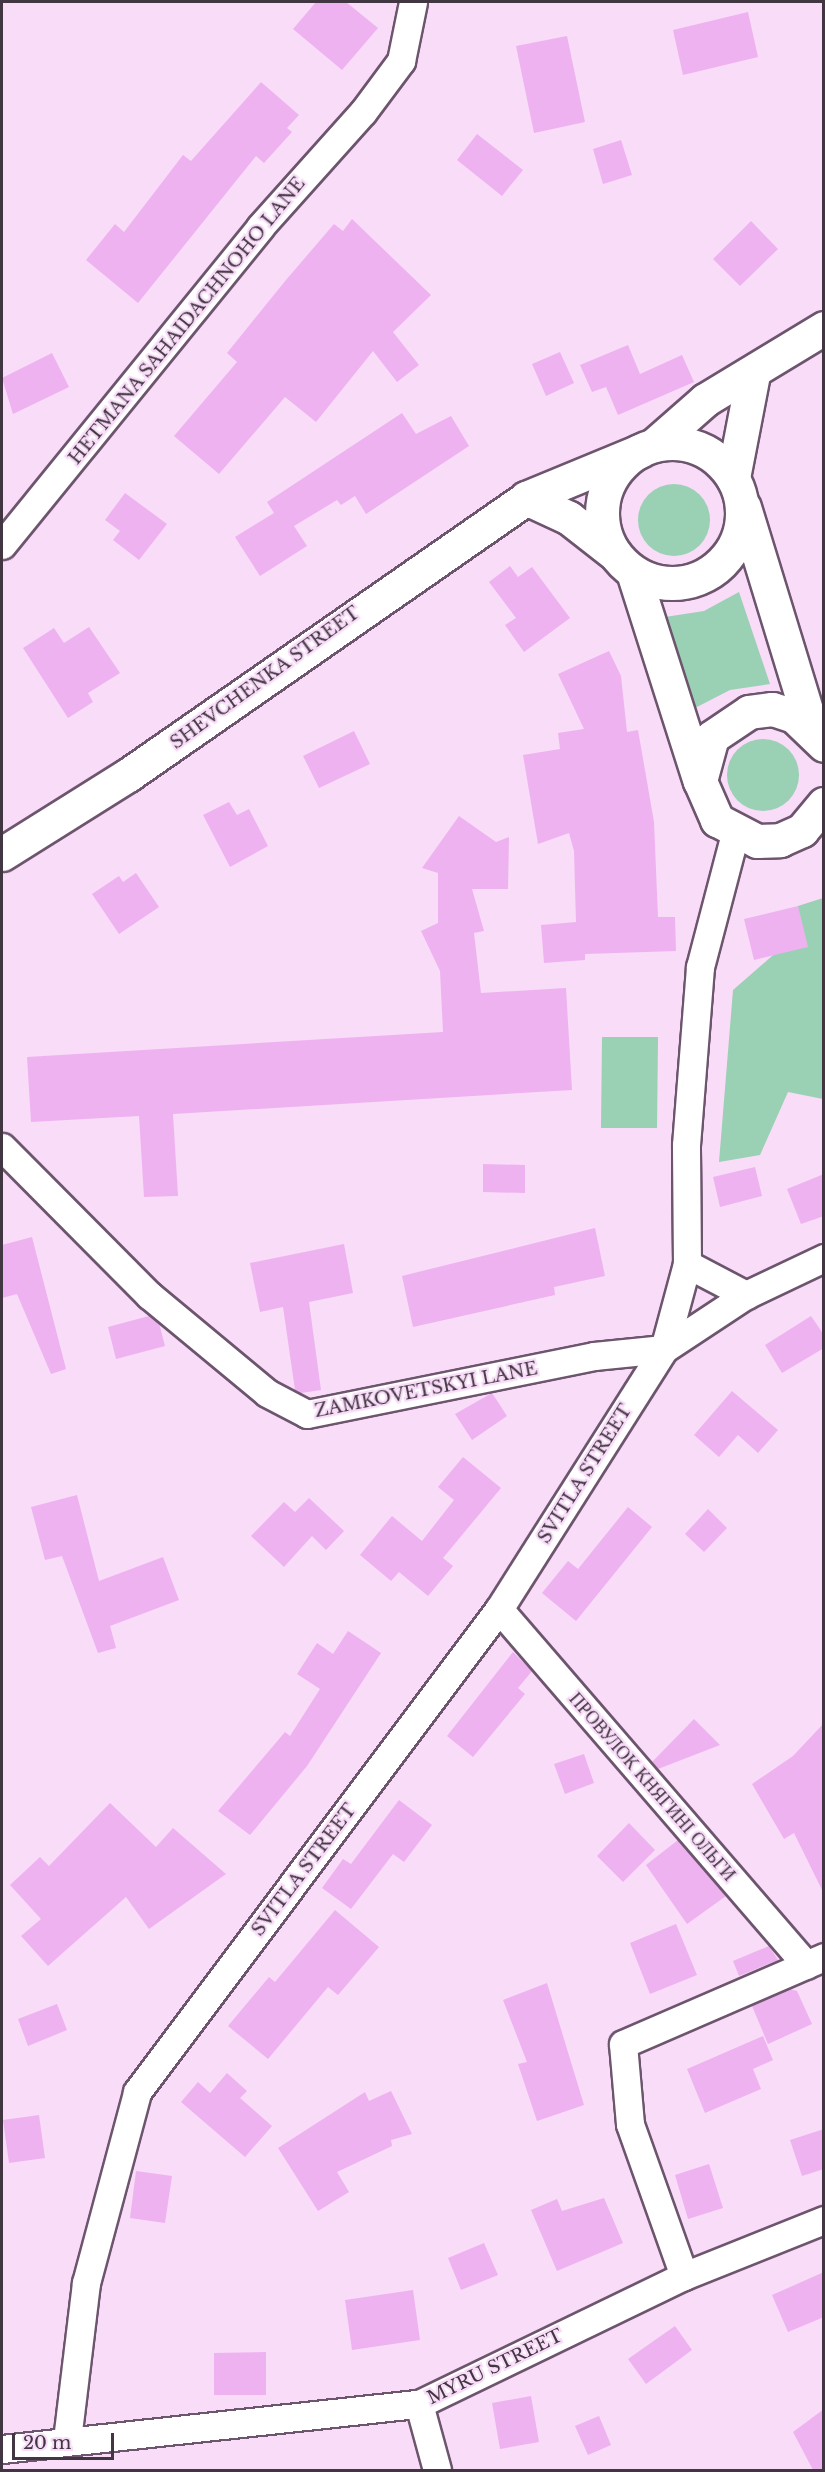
<!DOCTYPE html>
<html>
<head>
<meta charset="utf-8">
<style>
	body { margin:0 }
	#map { position:relative; width:825px; height:2472px; overflow:hidden; background:#f8dcf8; font-family:"Libre Baskerville",serif }
	div>[style] { position:absolute }
	.green>* { inset:0; background:#9ad0b3 }
	.round { border-radius:50% }
	.building>* { inset:0; background:#efb2f0 }
	.roads { filter:drop-shadow(2px 0 #6d556d) drop-shadow(-2px 0 #6d556d) drop-shadow(0 2px #6d556d) drop-shadow(0 -2px #6d556d) }
	.street>* { height:27px; margin:-13.5px; padding:0 13.5px; transform-origin:13.5px; border-radius:13.5px; background:#fff }
	.secondary>* { height:33px; margin:-16.5px; padding:0 16.5px; transform-origin:16.5px; border-radius:16.5px; background:#fff }
	.secondary>.ring { margin:-16.5px; padding:0; box-sizing:content-box; background:none; border:33px solid #fff; border-radius:50% }
	span { translate:-50% -50%; white-space:nowrap; text-align:center; line-height:1.15; -webkit-text-stroke:4.5px #f8dcf8; paint-order:stroke }
	.street-label { font-size:18px; color:#413641 }
	.frame { position:absolute; inset:0; border:3px solid #413641; pointer-events:none }
	.scale { position:absolute; left:12px; top:2433px; width:102px; height:27px; box-sizing:border-box; border:3px solid #413641; border-top:0; padding-left:8px; font-size:18px; line-height:21px; white-space:nowrap; color:#413641; -webkit-text-stroke:4px #f8dcf8; paint-order:stroke }
</style>
</head>
<body>
<div id="map">
	<div class="green">
		<div class="round" style="left:638px;top:484px;width:72px;height:72px"></div>
		<div style="clip-path:polygon(739px 592px,770px 684px,730px 690px,695px 708px,665px 617px,704px 611px)"></div>
		<div class="round" style="left:727px;top:739px;width:72px;height:72px"></div>
		<div style="clip-path:polygon(823px 898px,823px 1099px,788px 1092px,760px 1155px,719px 1162px,733px 990px,787px 943px,798px 906px)"></div>
		<div style="clip-path:polygon(602px 1037px,658px 1037px,657px 1128px,601px 1128px)"></div>
	</div>
	<div class="building">
		<div style="clip-path:polygon(316px 2px,346px 2px,378px 28px,342px 70px,293px 29px)"></div>
		<div style="clip-path:polygon(748px 12px,758px 57px,683px 75px,673px 30px)"></div>
		<div style="clip-path:polygon(567px 36px,585px 122px,534px 133px,516px 46px)"></div>
		<div style="clip-path:polygon(261px 82px,299px 115px,287px 128px,292px 132px,264px 163px,256px 156px,138px 303px,86px 260px,115px 224px,124px 232px,183px 155px,191px 161px)"></div>
		<div style="clip-path:polygon(477px 134px,523px 170px,502px 196px,457px 160px)"></div>
		<div style="clip-path:polygon(621px 140px,632px 175px,603px 184px,593px 149px)"></div>
		<div style="clip-path:polygon(352px 219px,431px 295px,393px 332px,419px 365px,397px 382px,373px 351px,316px 422px,285px 397px,219px 474px,174px 436px,237px 362px,227px 353px,286px 280px,334px 224px,343px 231px)"></div>
		<div style="clip-path:polygon(751px 221px,778px 249px,740px 286px,713px 259px)"></div>
		<div style="clip-path:polygon(628px 345px,640px 374px,682px 355px,694px 382px,618px 415px,606px 387px,592px 392px,580px 365px)"></div>
		<div style="clip-path:polygon(560px 352px,574px 383px,546px 396px,532px 364px)"></div>
		<div style="clip-path:polygon(52px 353px,69px 387px,13px 414px,2px 378px)"></div>
		<div style="clip-path:polygon(402px 413px,416px 434px,451px 416px,469px 446px,366px 514px,355px 496px,341px 505px,337px 500px,294px 526px,307px 546px,260px 576px,235px 537px,274px 513px,267px 502px)"></div>
		<div style="clip-path:polygon(125px 493px,167px 524px,139px 560px,113px 540px,120px 531px,105px 520px)"></div>
		<div style="clip-path:polygon(510px 566px,518px 577px,532px 567px,570px 618px,524px 652px,505px 625px,516px 618px,489px 582px)"></div>
		<div style="clip-path:polygon(89px 627px,120px 673px,88px 693px,93px 702px,68px 718px,23px 648px,54px 628px,64px 643px)"></div>
		<div style="clip-path:polygon(609px 651px,621px 676px,627px 732px,638px 730px,654px 822px,658px 917px,675px 917px,676px 951px,585px 954px,585px 960px,544px 963px,541px 925px,576px 922px,574px 851px,569px 833px,538px 844px,523px 755px,560px 749px,558px 733px,584px 729px,558px 674px)"></div>
		<div style="clip-path:polygon(354px 731px,370px 764px,319px 788px,303px 756px)"></div>
		<div style="clip-path:polygon(229px 802px,237px 815px,249px 809px,268px 846px,230px 867px,203px 815px)"></div>
		<div style="clip-path:polygon(459px 816px,496px 842px,509px 837px,508px 889px,472px 889px,484px 931px,474px 933px,481px 993px,566px 988px,572px 1090px,173px 1114px,178px 1196px,144px 1197px,139px 1116px,31px 1122px,27px 1057px,443px 1032px,440px 971px,421px 931px,438px 923px,438px 873px,422px 868px)"></div>
		<div style="clip-path:polygon(136px 873px,159px 907px,119px 934px,92px 894px,119px 876px,123px 882px)"></div>
		<div style="clip-path:polygon(798px 906px,808px 947px,754px 960px,744px 919px)"></div>
		<div style="clip-path:polygon(483px 1164px,525px 1165px,525px 1193px,483px 1192px)"></div>
		<div style="clip-path:polygon(755px 1167px,762px 1196px,720px 1207px,713px 1177px)"></div>
		<div style="clip-path:polygon(824px 1174px,824px 1216px,801px 1224px,787px 1189px)"></div>
		<div style="clip-path:polygon(595px 1228px,605px 1276px,554px 1287px,555px 1295px,413px 1327px,402px 1276px)"></div>
		<div style="clip-path:polygon(32px 1237px,66px 1369px,51px 1374px,17px 1294px,2px 1298px,2px 1245px)"></div>
		<div style="clip-path:polygon(344px 1244px,353px 1293px,309px 1302px,321px 1390px,301px 1393px,295px 1390px,283px 1307px,260px 1312px,250px 1263px)"></div>
		<div style="clip-path:polygon(149px 1316px,159px 1323px,165px 1346px,116px 1359px,108px 1327px)"></div>
		<div style="clip-path:polygon(811px 1316px,824px 1335px,824px 1348px,782px 1373px,765px 1345px)"></div>
		<div style="clip-path:polygon(732px 1391px,778px 1430px,758px 1453px,738px 1435px,719px 1457px,694px 1435px)"></div>
		<div style="clip-path:polygon(492px 1393px,507px 1416px,472px 1440px,455px 1414px)"></div>
		<div style="clip-path:polygon(463px 1457px,501px 1488px,443px 1558px,453px 1566px,428px 1596px,399px 1572px,391px 1581px,360px 1555px,392px 1516px,422px 1541px,454px 1500px,438px 1487px)"></div>
		<div style="clip-path:polygon(77px 1495px,99px 1581px,163px 1557px,179px 1600px,110px 1626px,116px 1648px,98px 1653px,62px 1556px,45px 1560px,31px 1507px)"></div>
		<div style="clip-path:polygon(309px 1498px,344px 1531px,326px 1550px,312px 1536px,284px 1567px,251px 1536px,284px 1502px,295px 1512px)"></div>
		<div style="clip-path:polygon(628px 1507px,652px 1527px,576px 1621px,542px 1593px,568px 1561px,578px 1569px)"></div>
		<div style="clip-path:polygon(708px 1509px,727px 1528px,704px 1552px,685px 1534px)"></div>
		<div style="clip-path:polygon(348px 1631px,381px 1653px,307px 1766px,250px 1835px,218px 1811px,285px 1732px,290px 1736px,320px 1689px,297px 1674px,317px 1643px,333px 1654px)"></div>
		<div style="clip-path:polygon(513px 1652px,532px 1671px,518px 1688px,525px 1694px,473px 1757px,447px 1736px)"></div>
		<div style="clip-path:polygon(694px 1719px,720px 1745px,658px 1769px,652px 1762px)"></div>
		<div style="clip-path:polygon(824px 1723px,824px 1894px,794px 1833px,784px 1839px,752px 1784px,793px 1756px)"></div>
		<div style="clip-path:polygon(584px 1754px,594px 1783px,565px 1794px,554px 1764px)"></div>
		<div style="clip-path:polygon(399px 1800px,432px 1825px,404px 1862px,393px 1854px,351px 1909px,322px 1888px,343px 1859px,351px 1864px)"></div>
		<div style="clip-path:polygon(110px 1803px,156px 1847px,173px 1828px,226px 1874px,149px 1929px,126px 1897px,48px 1966px,21px 1936px,41px 1919px,10px 1885px,40px 1857px,49px 1866px)"></div>
		<div style="clip-path:polygon(629px 1823px,655px 1850px,623px 1882px,597px 1856px)"></div>
		<div style="clip-path:polygon(678px 1840px,726px 1896px,687px 1924px,646px 1865px)"></div>
		<div style="clip-path:polygon(335px 1910px,379px 1947px,338px 1995px,328px 1987px,268px 2059px,228px 2026px,269px 1977px,275px 1982px)"></div>
		<div style="clip-path:polygon(676px 1924px,697px 1975px,650px 1994px,630px 1943px)"></div>
		<div style="clip-path:polygon(769px 1946px,778px 1960px,739px 1976px,733px 1961px)"></div>
		<div style="clip-path:polygon(547px 1983px,584px 2105px,537px 2121px,518px 2064px,527px 2062px,503px 2000px)"></div>
		<div style="clip-path:polygon(790px 1989px,797px 1991px,812px 2024px,768px 2044px,752px 2006px)"></div>
		<div style="clip-path:polygon(57px 2004px,67px 2030px,28px 2046px,18px 2019px)"></div>
		<div style="clip-path:polygon(763px 2036px,773px 2060px,753px 2069px,761px 2089px,705px 2113px,687px 2069px)"></div>
		<div style="clip-path:polygon(227px 2073px,247px 2091px,240px 2098px,272px 2126px,245px 2157px,181px 2102px,198px 2082px,210px 2093px)"></div>
		<div style="clip-path:polygon(391px 2091px,412px 2134px,391px 2140px,392px 2146px,337px 2172px,349px 2192px,318px 2211px,278px 2148px,365px 2092px,369px 2101px)"></div>
		<div style="clip-path:polygon(39px 2115px,45px 2158px,9px 2163px,3px 2120px)"></div>
		<div style="clip-path:polygon(824px 2129px,824px 2169px,802px 2176px,790px 2140px)"></div>
		<div style="clip-path:polygon(709px 2164px,723px 2208px,688px 2219px,675px 2175px)"></div>
		<div style="clip-path:polygon(136px 2171px,172px 2176px,165px 2223px,130px 2218px)"></div>
		<div style="clip-path:polygon(604px 2198px,623px 2243px,557px 2271px,531px 2210px,557px 2199px,562px 2211px)"></div>
		<div style="clip-path:polygon(484px 2243px,498px 2275px,461px 2290px,448px 2258px)"></div>
		<div style="clip-path:polygon(824px 2272px,824px 2317px,788px 2332px,772px 2295px)"></div>
		<div style="clip-path:polygon(413px 2290px,420px 2340px,352px 2350px,345px 2300px)"></div>
		<div style="clip-path:polygon(675px 2326px,692px 2350px,646px 2384px,628px 2359px)"></div>
		<div style="clip-path:polygon(266px 2352px,266px 2395px,214px 2395px,214px 2353px)"></div>
		<div style="clip-path:polygon(531px 2396px,539px 2442px,500px 2449px,492px 2403px)"></div>
		<div style="clip-path:polygon(824px 2409px,824px 2470px,813px 2470px,793px 2432px)"></div>
		<div style="clip-path:polygon(599px 2416px,611px 2445px,588px 2455px,575px 2426px)"></div>
	</div>
	<div class="roads">
		<div class="street">
			<div style="left:2px;top:545px;width:409px;rotate:-50.9deg"></div>
			<div style="left:260px;top:227px;width:154px;rotate:-48.2deg"></div>
			<div style="left:363px;top:112px;width:64px;rotate:-53.3deg"></div>
			<div style="left:401px;top:61px;width:60px;rotate:-78.5deg"></div>
			<div style="left:2px;top:1147px;width:209px;rotate:45.2deg"></div>
			<div style="left:149px;top:1295px;width:153px;rotate:39.7deg"></div>
			<div style="left:267px;top:1393px;width:45px;rotate:27.7deg"></div>
			<div style="left:307px;top:1414px;width:293px;rotate:-11.4deg"></div>
			<div style="left:594px;top:1356px;width:70px;rotate:-5.7deg"></div>
			<div style="left:664px;top:1349px;width:88px;rotate:-74.9deg"></div>
			<div style="left:687px;top:1264px;width:119px;rotate:-90.5deg"></div>
			<div style="left:686px;top:1145px;width:179px;rotate:-85.5deg"></div>
			<div style="left:700px;top:967px;width:138px;rotate:-75.3deg"></div>
			<div style="left:687px;top:1264px;width:67px;rotate:27.7deg"></div>
			<div style="left:499px;top:1609px;width:470px;rotate:49.2deg"></div>
			<div style="left:684px;top:2276px;width:161px;rotate:-109.6deg"></div>
			<div style="left:630px;top:2124px;width:80px;rotate:-95deg"></div>
			<div style="left:623px;top:2044px;width:219px;rotate:-23.4deg"></div>
			<div style="left:419px;top:2404px;width:68px;rotate:74.7deg"></div>
			<div style="left:67px;top:2440px;width:158px;rotate:-83.1deg"></div>
			<div style="left:86px;top:2283px;width:198px;rotate:-75deg"></div>
			<div style="left:137px;top:2092px;width:604px;rotate:-53.15deg"></div>
			<div style="left:499px;top:1609px;width:308px;rotate:-57.6deg"></div>
			<div style="left:664px;top:1349px;width:98px;rotate:-33.4deg"></div>
			<div style="left:746px;top:1295px;width:86px;rotate:-25.4deg"></div>
			<div style="left:2px;top:2449px;width:419px;rotate:-6.2deg"></div>
			<div style="left:419px;top:2404px;width:294px;rotate:-25.8deg"></div>
			<div style="left:684px;top:2276px;width:151px;rotate:-21.8deg"></div>
		</div>
		<div class="secondary">
			<div class="ring" style="left:602px;top:443px;width:107px;height:107px"></div>
			<div style="left:654px;top:445px;width:68px;rotate:-41.4deg"></div>
			<div style="left:705px;top:400px;width:139px;rotate:-31.2deg"></div>
			<div style="left:733px;top:478px;width:106px;rotate:-79.1deg"></div>
			<div style="left:526px;top:498px;width:47px;rotate:24.9deg"></div>
			<div style="left:569px;top:518px;width:58px;rotate:38deg"></div>
			<div style="left:744px;top:507px;width:232px;rotate:73deg"></div>
			<div style="left:633px;top:572px;width:217px;rotate:72.3deg"></div>
			<div style="left:824px;top:745px;width:42px;rotate:-136deg"></div>
			<div style="left:794px;top:716px;width:23px;rotate:-162deg"></div>
			<div style="left:772px;top:709px;width:23px;rotate:173deg"></div>
			<div style="left:749px;top:712px;width:45px;rotate:146deg"></div>
			<div style="left:712px;top:737px;width:46px;rotate:105.3deg"></div>
			<div style="left:700px;top:781px;width:43px;rotate:66.4deg"></div>
			<div style="left:717px;top:820px;width:45px;rotate:27.7deg"></div>
			<div style="left:757px;top:841px;width:23px;rotate:-2deg"></div>
			<div style="left:780px;top:840px;width:24px;rotate:-24deg"></div>
			<div style="left:802px;top:830px;width:34px;rotate:-50deg"></div>
			<div style="left:2px;top:854px;width:149px;rotate:-32.1deg"></div>
			<div style="left:128px;top:775px;width:485px;rotate:-34.8deg"></div>
			<div style="left:526px;top:498px;width:123px;rotate:-22.4deg"></div>
		</div>
	</div>
	<div class="street-label">
		<span style="left:187px;top:321px;rotate:-51deg">HETMANA SAHAIDACHNOHO LANE</span>
		<span style="left:265px;top:678px;rotate:-36deg">SHEVCHENKA STREET</span>
		<span style="left:426px;top:1390px;rotate:-11deg">ZAMKOVETSKYI LANE</span>
		<span style="left:585px;top:1474px;rotate:-58deg">SVITLA STREET</span>
		<span style="left:652px;top:1787px;rotate:49deg">ПРОВУЛОК КНЯГИНІ ОЛЬГИ</span>
		<span style="left:304px;top:1870px;rotate:-53deg">SVITLA STREET</span>
		<span style="left:495px;top:2367px;rotate:-26deg">MYRU STREET</span>
	</div>
	<div class="frame"></div>
	<div class="scale">20 m</div>
</div>
</body>
</html>
